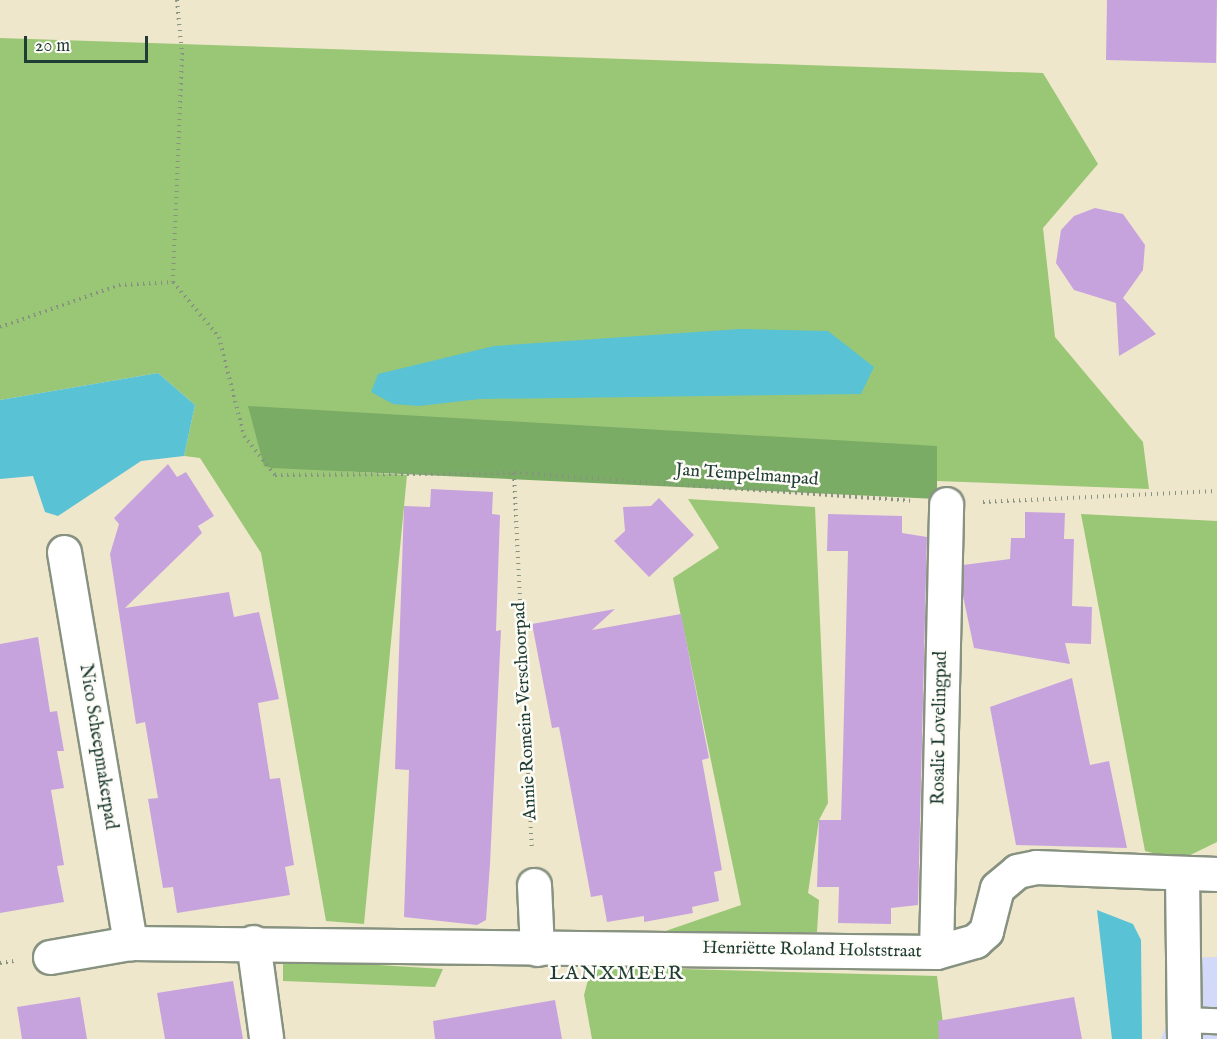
<!DOCTYPE html>
<html>
<head>
<meta charset="utf-8">
<style>
	body { margin:0 }
	#map { position:relative; width:1217px; height:1039px; overflow:hidden; background:#efe7cc; font-family:"IM FELL English",serif }
	div>[style] { position:absolute }
	.built>* { inset:0; background:#d2d9f9 }
	.green>* { inset:0; background:#9ac775 }
	.forest>* { inset:0; background:#7bac66 }
	.water>* { inset:0; background:#59c2d5 }
	.building>* { inset:0; background:#c7a3de }
	.path>* { height:4px; margin-top:-2px; transform-origin:0; background:repeating-linear-gradient(90deg,#879280 0 1.5px,transparent 0 6px) }
	.roads { filter:drop-shadow(2px 0 #879280) drop-shadow(-2px 0 #879280) drop-shadow(0 2px #879280) drop-shadow(0 -2px #879280) }
	.lane>* { height:24px; margin:-12px; padding:0 12px; transform-origin:12px; border-radius:12px; background:#fff }
	.street>* { height:33px; margin:-16.5px; padding:0 16.5px; transform-origin:16.5px; border-radius:16.5px; background:#fff }
	span { translate:-50% -50%; white-space:nowrap; text-align:center; line-height:1.15; -webkit-text-stroke:5px #fdfcf7; paint-order:stroke }
	.street-label { font-size:18px; color:#1f3d34 }
	.neighbourhood-label { font-size:20px; color:#1f3d34; letter-spacing:1.5px }
	.scale { position:absolute; left:24px; top:36px; width:124px; height:27px; box-sizing:border-box; border:3px solid #1f3d34; border-top:0; padding-left:8px; font-size:18px; line-height:21px; white-space:nowrap; color:#1f3d34; -webkit-text-stroke:4px #fdfcf7; paint-order:stroke }
</style>
</head>
<body>
<div id="map">
	<div class="built">
		<div style="clip-path:polygon(1217px 957px,1217px 1039px,1161px 1039px,1194px 958px)"></div>
	</div>
	<div class="green">
		<div style="clip-path:polygon(0 38px,1043px 73px,1098px 164px,1043px 228px,1055px 337px,1143px 442px,1149px 489px,937px 481px,937px 446px,264px 466px,407px 475px,364px 924px,326px 921px,261px 553px,200px 458px,184px 456px,195px 405px,158px 373px,0 400px)"></div>
		<div style="clip-path:polygon(688px 499px,815px 507px,828px 803px,819px 820px,808px 893px,819px 900px,817px 932px,654px 935px,741px 905px,673px 578px,719px 548px)"></div>
		<div style="clip-path:polygon(1081px 514px,1217px 521px,1217px 842px,1180px 860px,1145px 851px)"></div>
		<div style="clip-path:polygon(283px 959px,443px 969px,435px 987px,283px 981px)"></div>
		<div style="clip-path:polygon(612px 967px,937px 976px,945px 1039px,592px 1039px,584px 995px,588px 980px,599px 968px)"></div>
	</div>
	<div class="forest">
		<div style="clip-path:polygon(248px 406px,937px 446px,937px 499px,272px 468px,264px 466px)"></div>
	</div>
	<div class="water">
		<div style="clip-path:polygon(740px 329px,828px 331px,874px 367px,861px 394px,480px 399px,419px 406px,393px 404px,371px 392px,378px 374px,494px 346px)"></div>
		<div style="clip-path:polygon(158px 373px,195px 405px,184px 456px,141px 461px,58px 516px,45px 512px,33px 476px,0 479px,0 400px)"></div>
		<div style="clip-path:polygon(1097px 910px,1133px 924px,1141px 940px,1142px 1039px,1112px 1039px)"></div>
	</div>
	<div class="building">
		<div style="clip-path:polygon(1107px 0,1217px 0,1216px 63px,1106px 60px)"></div>
		<div style="clip-path:polygon(1095px 208px,1123px 214px,1145px 245px,1143px 270px,1123px 298px,1156px 334px,1119px 356px,1116px 303px,1074px 290px,1056px 263px,1061px 230px,1074px 216px)"></div>
		<div style="clip-path:polygon(168px 464px,177px 477px,186px 472px,214px 516px,198px 526px,202px 533px,125px 608px,229px 592px,234px 617px,259px 612px,279px 699px,258px 703px,270px 779px,280px 778px,294px 865px,285px 867px,290px 895px,177px 913px,173px 887px,163px 888px,148px 799px,158px 798px,145px 722px,136px 724px,110px 554px,119px 524px,114px 518px)"></div>
		<div style="clip-path:polygon(431px 489px,493px 492px,492px 514px,500px 515px,496px 631px,501px 630px,490px 864px,486px 920px,477px 925px,404px 917px,409px 770px,395px 769px,404px 506px,430px 507px)"></div>
		<div style="clip-path:polygon(659px 498px,694px 535px,649px 577px,614px 541px,625px 531px,623px 507px,651px 506px)"></div>
		<div style="clip-path:polygon(1025px 512px,1065px 513px,1064px 539px,1074px 539px,1072px 606px,1092px 607px,1091px 644px,1065px 643px,1070px 664px,974px 648px,963px 596px,963px 565px,1010px 559px,1011px 538px,1025px 538px)"></div>
		<div style="clip-path:polygon(828px 514px,902px 516px,902px 533px,927px 537px,918px 905px,891px 908px,891px 924px,838px 923px,839px 887px,817px 887px,819px 820px,841px 820px,843px 752px,848px 551px,827px 551px)"></div>
		<div style="clip-path:polygon(615px 609px,592px 630px,681px 614px,709px 758px,702px 760px,722px 870px,714px 872px,719px 901px,692px 907px,693px 913px,644px 922px,644px 916px,607px 922px,602px 895px,591px 897px,559px 727px,552px 728px,532px 624px)"></div>
		<div style="clip-path:polygon(38px 637px,50px 712px,57px 711px,64px 751px,57px 751px,64px 788px,51px 790px,64px 865px,57px 866px,64px 902px,0 913px,0 644px)"></div>
		<div style="clip-path:polygon(1072px 678px,1090px 765px,1109px 761px,1127px 848px,1016px 845px,990px 707px)"></div>
		<div style="clip-path:polygon(233px 981px,243px 1039px,165px 1039px,157px 993px)"></div>
		<div style="clip-path:polygon(80px 997px,87px 1039px,22px 1039px,17px 1007px)"></div>
		<div style="clip-path:polygon(1074px 997px,1082px 1039px,939px 1039px,938px 1021px)"></div>
		<div style="clip-path:polygon(555px 1000px,562px 1039px,435px 1039px,433px 1021px)"></div>
	</div>
	<div class="path">
		<div style="left:177px;top:0;width:53px;rotate:84.6deg"></div>
		<div style="left:182px;top:53px;width:229px;rotate:92.3deg"></div>
		<div style="left:173px;top:282px;width:72px;rotate:50.1deg"></div>
		<div style="left:219px;top:337px;width:102px;rotate:75.8deg"></div>
		<div style="left:244px;top:436px;width:50px;rotate:51.5deg"></div>
		<div style="left:275px;top:475px;width:239px;rotate:-0.5deg"></div>
		<div style="left:514px;top:473px;width:397px;rotate:4deg"></div>
		<div style="left:0;top:327px;width:126px;rotate:-19.4deg"></div>
		<div style="left:119px;top:285px;width:54px;rotate:-3.2deg"></div>
		<div style="left:514px;top:473px;width:376px;rotate:87.3deg"></div>
		<div style="left:983px;top:502px;width:234px;rotate:-2.7deg"></div>
		<div style="left:0;top:963px;width:14px;rotate:-8deg"></div>
	</div>
	<div class="roads">
		<div class="lane">
			<div style="left:1183px;top:1020px;width:34px;rotate:2deg"></div>
		</div>
		<div class="street">
			<div style="left:64px;top:552px;width:397px;rotate:80.4deg"></div>
			<div style="left:1182px;top:874px;width:165px;rotate:89.3deg"></div>
			<div style="left:534px;top:885px;width:64px;rotate:87.3deg"></div>
			<div style="left:253px;top:942px;width:96px;rotate:82.2deg"></div>
			<div style="left:936px;top:952px;width:448px;rotate:-88.7deg"></div>
			<div style="left:50px;top:957px;width:81px;rotate:-9.9deg"></div>
			<div style="left:130px;top:943px;width:806px;rotate:0.64deg"></div>
			<div style="left:936px;top:952px;width:41px;rotate:-15.8deg"></div>
			<div style="left:975px;top:941px;width:15px;rotate:-42deg"></div>
			<div style="left:986px;top:931px;width:44px;rotate:-75.7deg"></div>
			<div style="left:997px;top:888px;width:26px;rotate:-40deg"></div>
			<div style="left:1017px;top:871px;width:19px;rotate:-12deg"></div>
			<div style="left:1036px;top:867px;width:181px;rotate:2.2deg"></div>
		</div>
	</div>
	<div class="street-label">
		<span style="left:747px;top:476px;rotate:4deg">Jan Tempelmanpad</span>
		<span style="left:526px;top:711px;rotate:-93deg">Annie Romein-Verschoorpad</span>
		<span style="left:941px;top:728px;rotate:-89deg">Rosalie Lovelingpad</span>
		<span style="left:97px;top:747px;rotate:81deg">Nico Scheepmakerpad</span>
		<span style="left:812px;top:951px;rotate:1deg">Henriëtte Roland Holststraat</span>
	</div>
	<div class="neighbourhood-label">
		<span style="left:617px;top:973px">LANXMEER</span>
	</div>
	<div class="scale">20 m</div>
</div>
</body>
</html>
